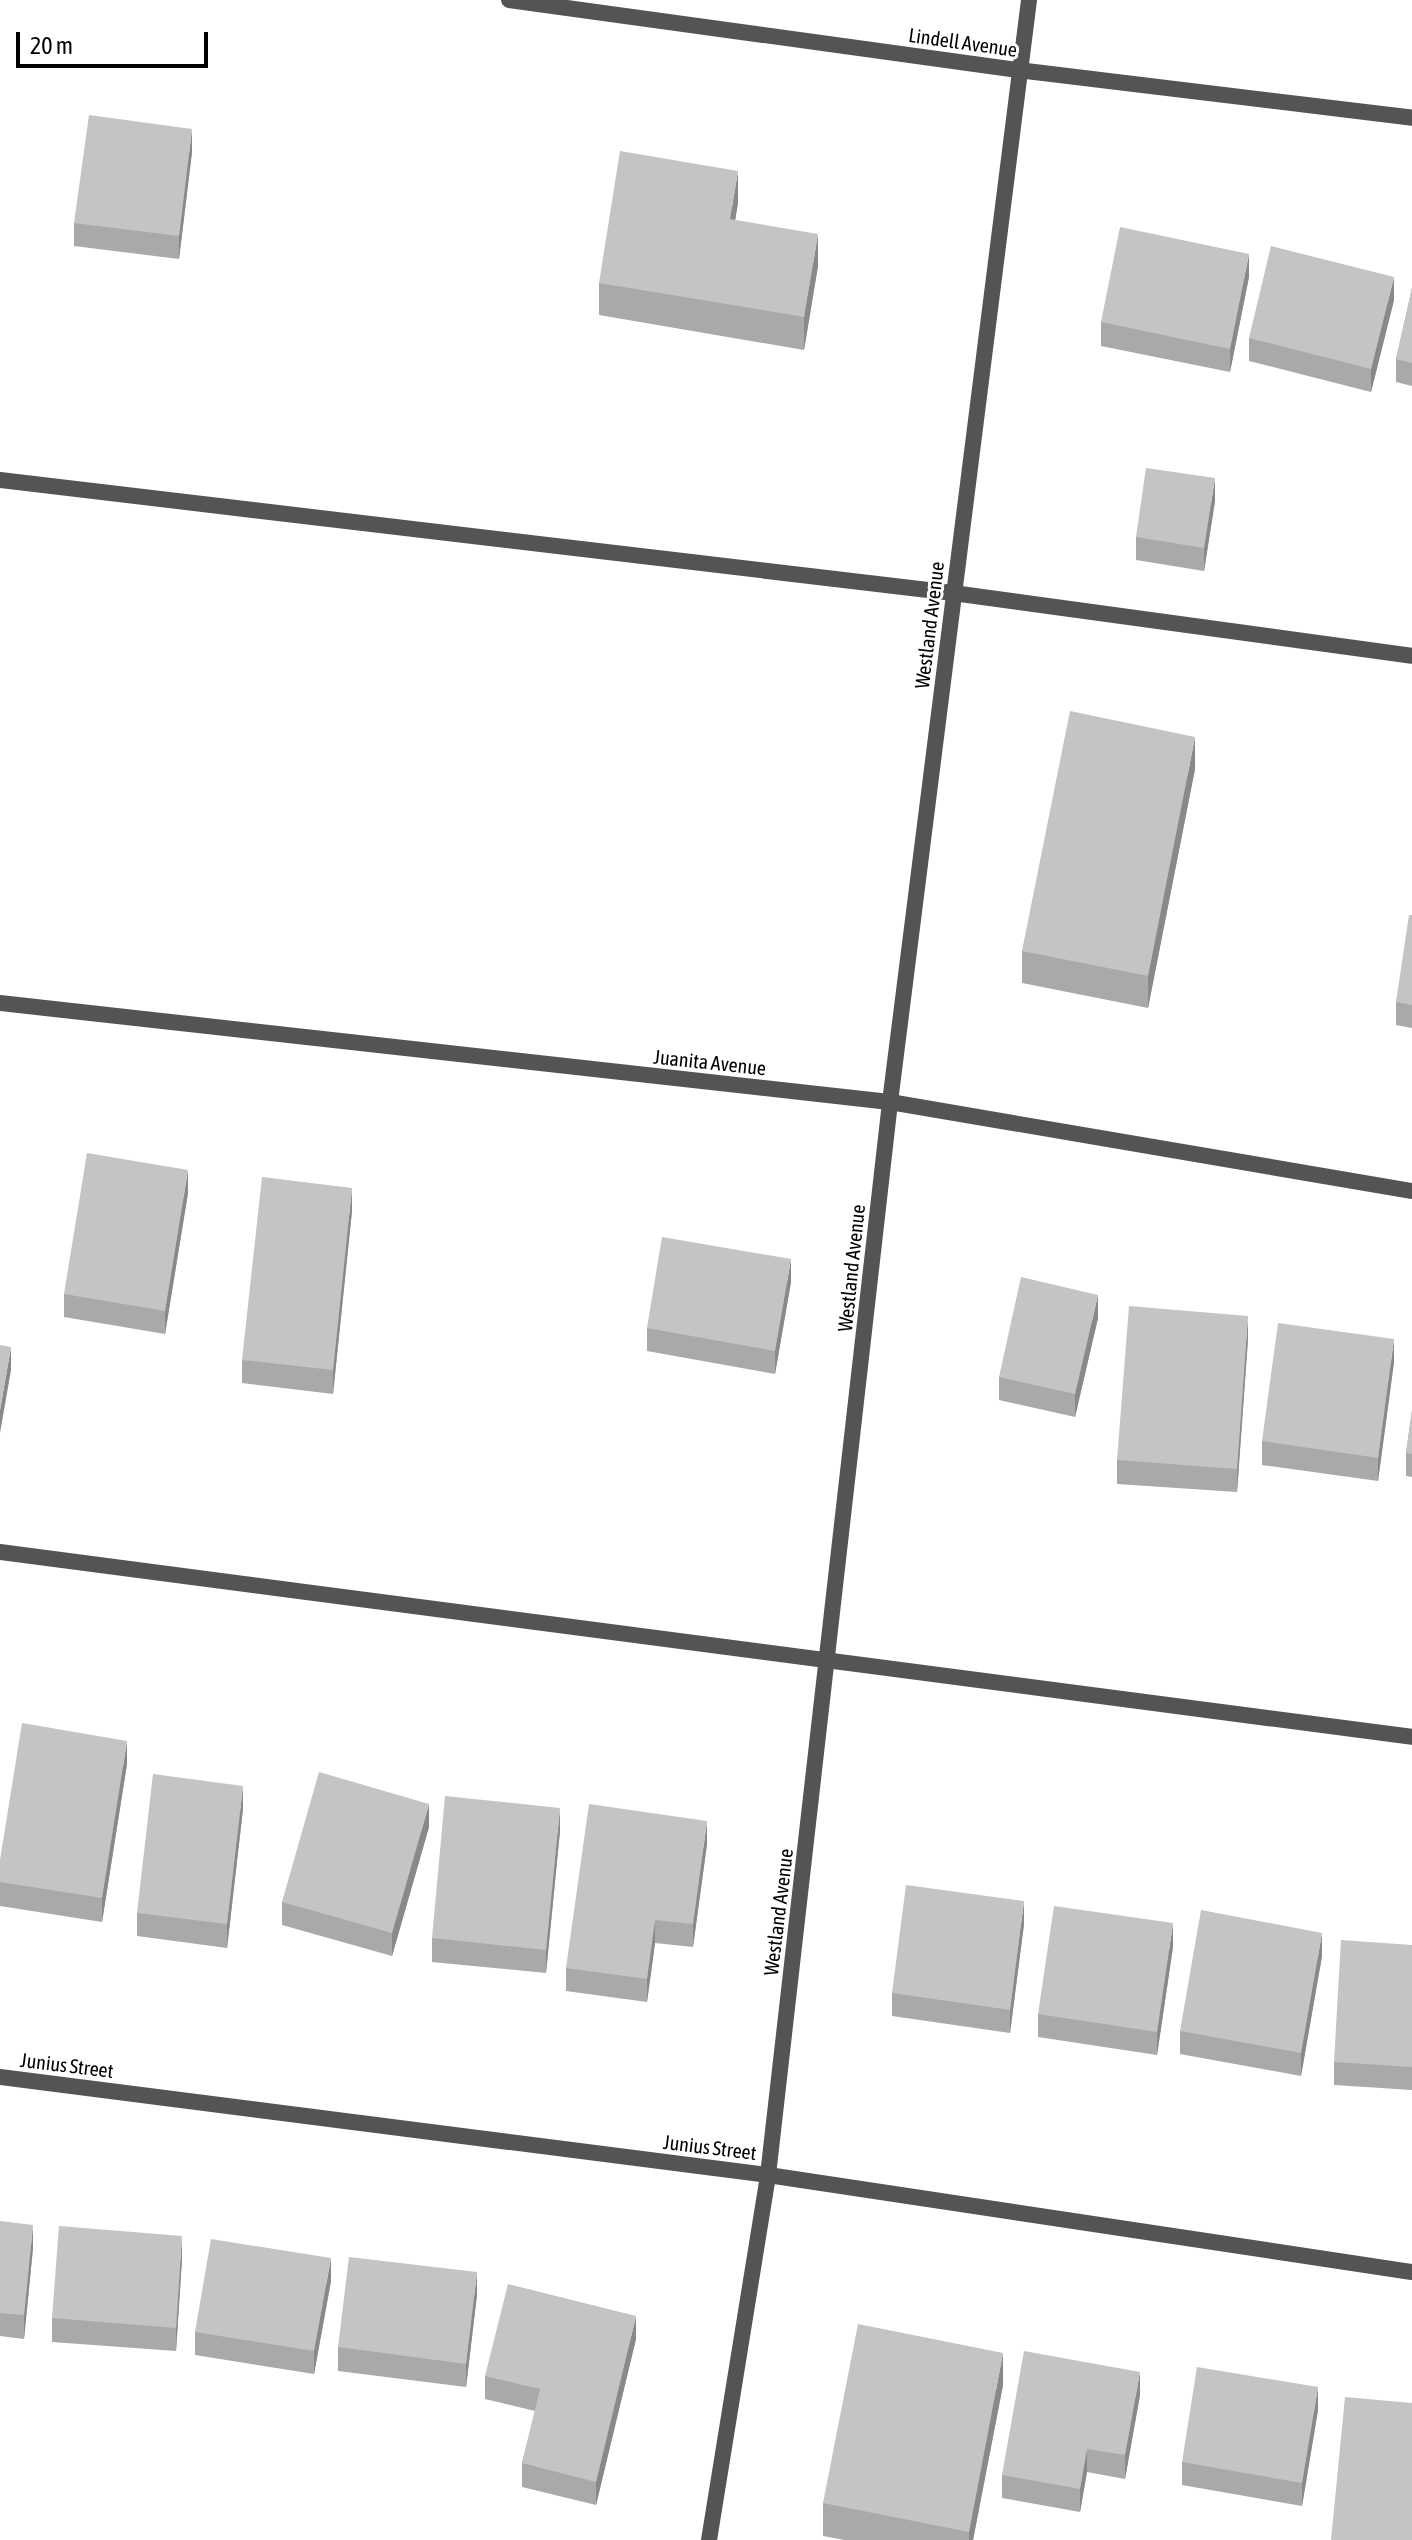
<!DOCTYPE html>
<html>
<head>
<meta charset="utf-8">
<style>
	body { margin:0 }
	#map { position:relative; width:1412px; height:2540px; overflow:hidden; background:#fff; font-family:"Asap Condensed",sans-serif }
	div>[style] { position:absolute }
	.service>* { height:16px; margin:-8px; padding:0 8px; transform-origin:8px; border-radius:8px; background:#545454 }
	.minor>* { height:16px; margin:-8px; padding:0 8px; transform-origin:8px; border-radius:8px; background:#545454 }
	.tertiary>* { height:16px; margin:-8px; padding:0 8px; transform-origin:8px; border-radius:8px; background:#545454 }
	.wall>* { inset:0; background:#a9a9a9 }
	.shaded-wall>* { inset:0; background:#898989 }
	.building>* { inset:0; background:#c4c4c4 }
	span { translate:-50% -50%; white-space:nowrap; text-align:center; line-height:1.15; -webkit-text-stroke:6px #fff; paint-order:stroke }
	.street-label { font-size:20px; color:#000 }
	.scale { position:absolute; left:16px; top:32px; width:192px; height:36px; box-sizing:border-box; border:4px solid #000; border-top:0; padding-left:10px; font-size:24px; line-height:28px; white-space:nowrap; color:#000; -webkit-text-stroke:6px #fff; paint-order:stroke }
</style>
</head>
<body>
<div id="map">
	<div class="service">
		<div style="left:0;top:480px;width:960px;rotate:6.76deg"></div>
		<div style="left:953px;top:593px;width:463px;rotate:7.8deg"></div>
		<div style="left:0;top:1552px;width:1424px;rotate:7.46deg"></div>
	</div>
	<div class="minor">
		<div style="left:509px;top:0;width:514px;rotate:7.83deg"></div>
		<div style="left:1018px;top:70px;width:397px;rotate:6.9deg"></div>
		<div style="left:0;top:1003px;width:895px;rotate:6.35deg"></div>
		<div style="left:890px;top:1102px;width:530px;rotate:9.68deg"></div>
		<div style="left:709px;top:2540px;width:370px;rotate:-80.8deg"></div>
		<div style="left:768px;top:2175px;width:1080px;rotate:-83.51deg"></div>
		<div style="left:890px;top:1102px;width:1111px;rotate:-82.81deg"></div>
	</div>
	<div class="tertiary">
		<div style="left:0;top:2077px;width:774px;rotate:7.27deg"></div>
		<div style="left:768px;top:2175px;width:651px;rotate:8.57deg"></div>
	</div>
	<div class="wall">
		<div style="clip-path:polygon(192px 152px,179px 259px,74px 246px,74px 223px)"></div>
		<div style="clip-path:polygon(738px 203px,735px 220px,818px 266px,804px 350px,599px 315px,599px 283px)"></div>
		<div style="clip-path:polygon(1249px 277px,1230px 372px,1101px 346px,1101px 322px)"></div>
		<div style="clip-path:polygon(1412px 288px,1412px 386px,1396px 382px,1396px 359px)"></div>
		<div style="clip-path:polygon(1394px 300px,1371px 392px,1249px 361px,1249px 338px)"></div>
		<div style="clip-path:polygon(1215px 501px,1204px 571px,1136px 560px,1136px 537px)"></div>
		<div style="clip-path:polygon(1195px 769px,1148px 1008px,1022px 983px,1022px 951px)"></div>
		<div style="clip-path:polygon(1412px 915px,1412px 1028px,1396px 1025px,1396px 1002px)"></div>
		<div style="clip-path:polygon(188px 1193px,165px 1334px,64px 1317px,64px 1294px)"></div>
		<div style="clip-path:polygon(352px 1211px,333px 1394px,242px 1383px,242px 1360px)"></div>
		<div style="clip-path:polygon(791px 1282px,775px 1374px,647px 1351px,647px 1328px)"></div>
		<div style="clip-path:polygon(1098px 1318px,1075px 1417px,999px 1400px,999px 1377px)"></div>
		<div style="clip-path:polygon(1248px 1339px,1237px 1492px,1117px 1484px,1117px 1460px)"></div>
		<div style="clip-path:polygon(1394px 1362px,1378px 1481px,1262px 1465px,1262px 1441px)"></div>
		<div style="clip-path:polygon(1412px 1410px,1412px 1477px,1406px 1476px,1406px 1453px)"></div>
		<div style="clip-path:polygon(127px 1764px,102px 1922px,0 1906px,0 1860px)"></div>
		<div style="clip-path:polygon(243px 1809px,227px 1948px,137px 1936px,137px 1913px)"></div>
		<div style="clip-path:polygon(429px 1827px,392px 1956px,282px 1925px,282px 1902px)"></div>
		<div style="clip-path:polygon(560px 1831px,546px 1973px,432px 1962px,432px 1938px)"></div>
		<div style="clip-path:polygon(707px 1844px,693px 1947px,655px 1943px,647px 2002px,566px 1991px,566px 1968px)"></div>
		<div style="clip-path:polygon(1024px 1924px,1010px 2033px,892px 2016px,892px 1993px)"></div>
		<div style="clip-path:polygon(1412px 1945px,1412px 2090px,1334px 2085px,1334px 2062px)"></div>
		<div style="clip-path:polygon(1173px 1947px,1157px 2055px,1038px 2037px,1038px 2014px)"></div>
		<div style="clip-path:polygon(1322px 1956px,1301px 2076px,1180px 2054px,1180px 2031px)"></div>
		<div style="clip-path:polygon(0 2221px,33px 2248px,24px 2339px,0 2336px)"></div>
		<div style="clip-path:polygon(182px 2259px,176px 2351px,52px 2342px,52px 2318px)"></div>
		<div style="clip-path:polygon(331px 2281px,314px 2374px,195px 2355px,195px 2332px)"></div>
		<div style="clip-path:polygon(477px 2295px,466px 2387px,338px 2371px,338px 2347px)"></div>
		<div style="clip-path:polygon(636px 2339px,596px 2505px,522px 2487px,522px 2463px,535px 2411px,485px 2399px,485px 2376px)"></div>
		<div style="clip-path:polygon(1003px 2385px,973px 2540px,845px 2540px,823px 2536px,823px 2503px)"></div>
		<div style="clip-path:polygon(1140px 2395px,1125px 2479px,1087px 2472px,1080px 2512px,1002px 2498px,1002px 2475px)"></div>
		<div style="clip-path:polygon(1318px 2410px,1302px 2506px,1182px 2485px,1182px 2462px)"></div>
	</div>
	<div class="shaded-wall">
		<div style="clip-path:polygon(192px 129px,192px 152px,179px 259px,179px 236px)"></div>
		<div style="clip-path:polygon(738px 171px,738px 203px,730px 251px,730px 219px)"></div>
		<div style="clip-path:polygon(818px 234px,818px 266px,804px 350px,804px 317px)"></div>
		<div style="clip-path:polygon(1249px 254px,1249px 277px,1230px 372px,1230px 349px)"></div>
		<div style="clip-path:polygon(1394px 277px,1394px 300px,1371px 392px,1371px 369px)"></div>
		<div style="clip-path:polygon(1215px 478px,1215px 501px,1204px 571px,1204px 548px)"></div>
		<div style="clip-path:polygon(1195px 737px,1195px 769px,1148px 1008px,1148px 976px)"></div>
		<div style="clip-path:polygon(188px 1170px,188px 1193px,165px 1334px,165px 1311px)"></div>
		<div style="clip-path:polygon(352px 1188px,352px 1211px,333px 1394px,333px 1370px)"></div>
		<div style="clip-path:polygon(791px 1259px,791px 1282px,775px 1374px,775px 1351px)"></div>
		<div style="clip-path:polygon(1098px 1295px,1098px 1318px,1075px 1417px,1075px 1394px)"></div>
		<div style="clip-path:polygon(1248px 1316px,1248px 1339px,1237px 1492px,1237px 1469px)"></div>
		<div style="clip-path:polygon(1394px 1339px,1394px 1362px,1378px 1481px,1378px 1458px)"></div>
		<div style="clip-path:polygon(11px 1347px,11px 1370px,0 1433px,0 1410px)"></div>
		<div style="clip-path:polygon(127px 1741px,127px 1764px,102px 1922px,102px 1898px)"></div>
		<div style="clip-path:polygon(243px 1786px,243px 1809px,227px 1948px,227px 1924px)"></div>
		<div style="clip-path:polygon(429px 1804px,429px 1827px,392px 1956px,392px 1933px)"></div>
		<div style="clip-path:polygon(560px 1808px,560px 1831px,546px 1973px,546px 1950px)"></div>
		<div style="clip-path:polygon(707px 1821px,707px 1844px,693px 1947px,693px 1924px)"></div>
		<div style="clip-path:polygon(1024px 1901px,1024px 1924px,1010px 2033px,1010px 2010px)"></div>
		<div style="clip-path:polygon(655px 1920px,655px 1943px,647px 2002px,647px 1979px)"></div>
		<div style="clip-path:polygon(1173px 1923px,1173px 1947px,1157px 2055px,1157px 2032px)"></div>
		<div style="clip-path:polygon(1322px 1933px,1322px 1956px,1301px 2076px,1301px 2053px)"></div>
		<div style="clip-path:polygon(33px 2225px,33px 2248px,24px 2339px,24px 2315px)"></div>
		<div style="clip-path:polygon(182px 2236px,182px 2259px,176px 2351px,176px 2328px)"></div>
		<div style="clip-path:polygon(331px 2258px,331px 2281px,314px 2374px,314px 2351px)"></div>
		<div style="clip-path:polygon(477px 2272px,477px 2295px,466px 2387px,466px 2364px)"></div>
		<div style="clip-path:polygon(636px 2316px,636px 2339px,596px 2505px,596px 2482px)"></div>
		<div style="clip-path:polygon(1003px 2353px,1003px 2385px,973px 2540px,969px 2540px,969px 2532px)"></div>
		<div style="clip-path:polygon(1140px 2372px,1140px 2395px,1125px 2479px,1125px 2455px)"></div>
		<div style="clip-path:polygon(1318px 2387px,1318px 2410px,1302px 2506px,1302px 2483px)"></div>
		<div style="clip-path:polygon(1087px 2449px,1087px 2472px,1080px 2512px,1080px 2489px)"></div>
	</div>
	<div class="building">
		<div style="clip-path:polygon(89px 115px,192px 129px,179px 236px,74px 223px)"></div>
		<div style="clip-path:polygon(620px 151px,738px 171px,730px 219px,818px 234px,804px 317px,599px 283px)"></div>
		<div style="clip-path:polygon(1120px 227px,1249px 254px,1230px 349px,1101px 322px)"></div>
		<div style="clip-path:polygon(1271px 246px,1394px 277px,1371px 369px,1249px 338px)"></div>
		<div style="clip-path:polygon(1412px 288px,1412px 363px,1396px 359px)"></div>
		<div style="clip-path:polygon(1146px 468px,1215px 478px,1204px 548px,1136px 537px)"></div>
		<div style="clip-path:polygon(1070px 711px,1195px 737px,1148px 976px,1022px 951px)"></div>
		<div style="clip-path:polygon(1409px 915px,1412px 915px,1412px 1005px,1396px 1002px)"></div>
		<div style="clip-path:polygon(87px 1153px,188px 1170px,165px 1311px,64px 1294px)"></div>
		<div style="clip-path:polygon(262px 1177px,352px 1188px,333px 1370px,242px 1360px)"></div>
		<div style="clip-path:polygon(662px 1237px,791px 1259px,775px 1351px,647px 1328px)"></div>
		<div style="clip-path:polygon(1021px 1277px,1098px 1295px,1075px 1394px,999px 1377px)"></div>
		<div style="clip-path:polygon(1129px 1306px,1248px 1316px,1237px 1469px,1117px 1460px)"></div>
		<div style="clip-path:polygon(1278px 1323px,1394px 1339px,1378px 1458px,1262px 1441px)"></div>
		<div style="clip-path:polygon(0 1345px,11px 1347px,0 1410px)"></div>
		<div style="clip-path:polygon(1412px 1410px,1412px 1454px,1406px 1453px)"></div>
		<div style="clip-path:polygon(22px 1723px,127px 1741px,102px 1898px,0 1882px,0 1860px)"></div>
		<div style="clip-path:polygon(319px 1772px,429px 1804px,392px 1933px,282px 1902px)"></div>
		<div style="clip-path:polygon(153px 1774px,243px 1786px,227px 1924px,137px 1913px)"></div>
		<div style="clip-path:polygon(445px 1796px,560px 1808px,546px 1950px,432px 1938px)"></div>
		<div style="clip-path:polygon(589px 1804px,707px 1821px,693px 1924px,655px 1920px,647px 1979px,566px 1968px)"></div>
		<div style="clip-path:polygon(906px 1885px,1024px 1901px,1010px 2010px,892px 1993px)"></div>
		<div style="clip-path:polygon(1054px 1906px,1173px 1923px,1157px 2032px,1038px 2014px)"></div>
		<div style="clip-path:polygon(1201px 1910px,1322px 1933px,1301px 2053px,1180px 2031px)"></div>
		<div style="clip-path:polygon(1341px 1940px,1412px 1945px,1412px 2067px,1334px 2062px)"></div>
		<div style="clip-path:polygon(0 2221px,33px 2225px,24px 2315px,0 2313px)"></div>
		<div style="clip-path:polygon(59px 2226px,182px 2236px,176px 2328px,52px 2318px)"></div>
		<div style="clip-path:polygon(211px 2239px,331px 2258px,314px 2351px,195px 2332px)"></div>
		<div style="clip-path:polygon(349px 2257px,477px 2272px,466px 2364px,338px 2347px)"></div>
		<div style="clip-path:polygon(508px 2284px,636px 2316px,596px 2482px,522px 2463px,540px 2389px,485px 2376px)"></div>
		<div style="clip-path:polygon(858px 2324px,1003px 2353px,969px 2532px,823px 2503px)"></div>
		<div style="clip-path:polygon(1024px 2351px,1140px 2372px,1125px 2455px,1087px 2449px,1080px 2489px,1002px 2475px)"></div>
		<div style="clip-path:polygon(1197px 2367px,1318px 2387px,1302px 2483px,1182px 2462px)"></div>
		<div style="clip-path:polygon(1345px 2397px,1412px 2403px,1412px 2540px,1331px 2540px)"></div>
	</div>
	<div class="street-label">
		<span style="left:963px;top:42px;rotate:8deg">Lindell Avenue</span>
		<span style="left:929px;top:625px;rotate:-83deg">Westland Avenue</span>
		<span style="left:710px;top:1062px;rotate:6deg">Juanita Avenue</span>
		<span style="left:851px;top:1268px;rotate:-84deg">Westland Avenue</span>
		<span style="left:778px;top:1912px;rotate:-83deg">Westland Avenue</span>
		<span style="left:67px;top:2065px;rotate:7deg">Junius Street</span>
		<span style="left:710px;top:2147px;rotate:7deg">Junius Street</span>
	</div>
	<div class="scale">20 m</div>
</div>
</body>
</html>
